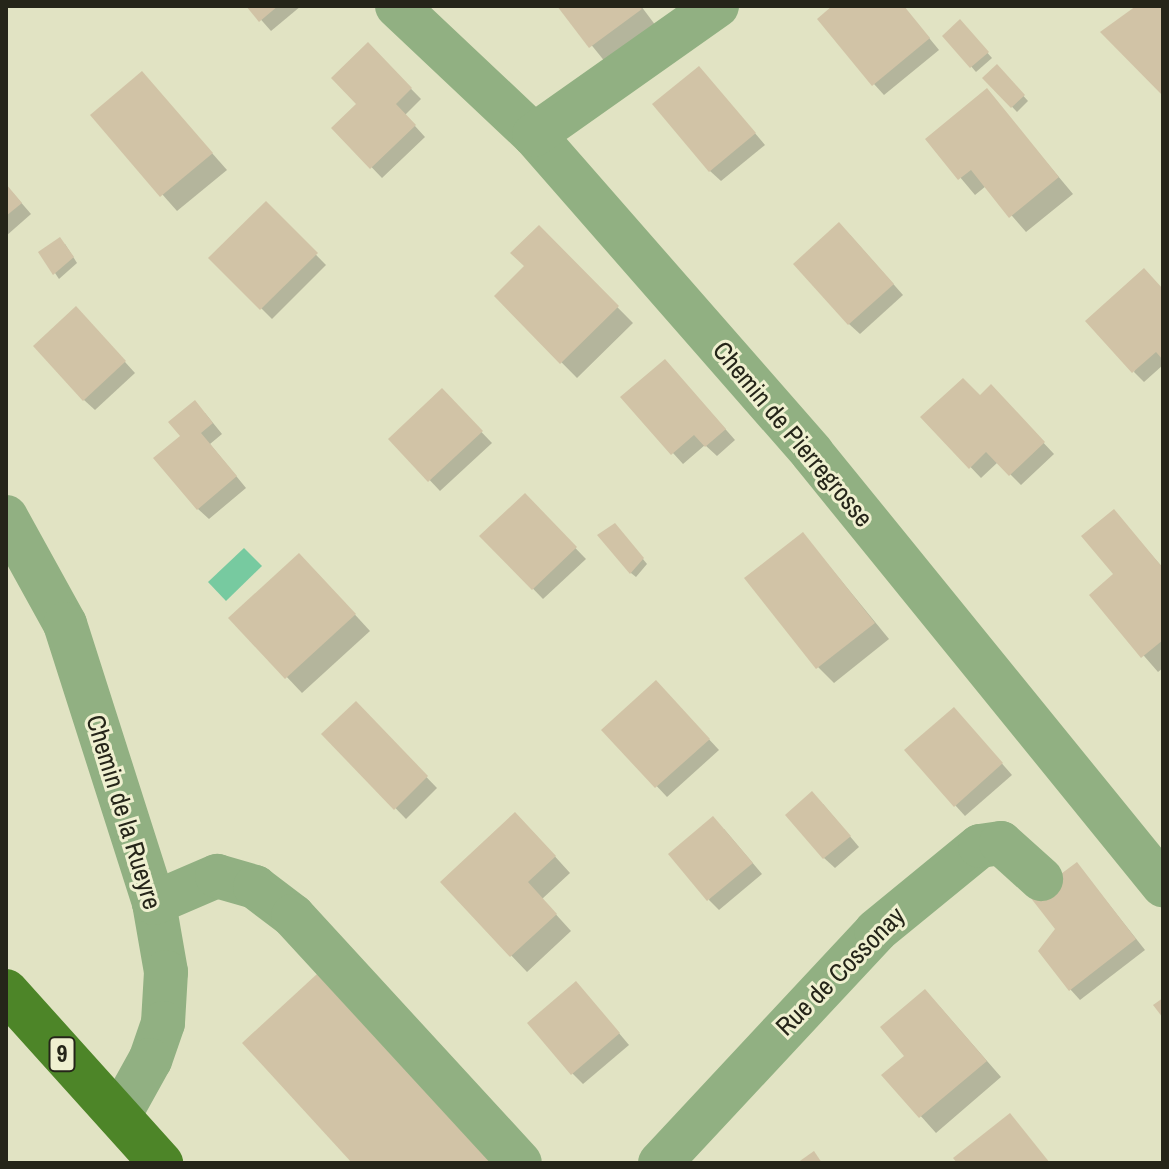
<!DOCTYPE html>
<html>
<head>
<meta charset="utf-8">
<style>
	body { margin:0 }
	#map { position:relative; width:1169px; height:1169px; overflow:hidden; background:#e1e3c3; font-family:"Archivo Narrow",sans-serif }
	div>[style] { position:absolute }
	.water>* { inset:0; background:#77caa0 }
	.shadow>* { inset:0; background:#0003 }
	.building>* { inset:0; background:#d1c3a6 }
	.minor>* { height:44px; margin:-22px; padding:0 22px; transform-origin:22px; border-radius:22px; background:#91b082 }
	.major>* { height:44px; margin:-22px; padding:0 22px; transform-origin:22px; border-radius:22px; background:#4d8528 }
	span { translate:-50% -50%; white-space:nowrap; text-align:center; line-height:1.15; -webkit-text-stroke:6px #eff0d0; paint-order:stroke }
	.shield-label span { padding:2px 6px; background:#eff0d0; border:2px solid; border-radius:6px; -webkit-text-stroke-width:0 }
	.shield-label { font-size:24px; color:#252519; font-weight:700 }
	.street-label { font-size:26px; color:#252519 }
	.frame { position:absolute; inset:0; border:8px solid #252519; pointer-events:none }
</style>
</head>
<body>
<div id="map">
	<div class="water">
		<div style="clip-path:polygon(244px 548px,262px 566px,226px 601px,208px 582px)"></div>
	</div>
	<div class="shadow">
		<div style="clip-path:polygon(249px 6px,301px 6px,271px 31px)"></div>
		<div style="clip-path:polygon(560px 6px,641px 6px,656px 26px,606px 63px)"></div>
		<div style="clip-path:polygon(836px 6px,903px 6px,939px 50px,884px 95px,874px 84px)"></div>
		<div style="clip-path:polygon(960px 22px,992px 58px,976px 72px,945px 36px)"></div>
		<div style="clip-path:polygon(368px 45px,421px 99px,405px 115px,425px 137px,382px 178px,334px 128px,359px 104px)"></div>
		<div style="clip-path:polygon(997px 67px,1028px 101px,1017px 112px,985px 78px)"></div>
		<div style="clip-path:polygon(142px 74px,227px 170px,177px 211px,93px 116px)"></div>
		<div style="clip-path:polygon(709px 79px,765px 145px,721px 181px,710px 171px)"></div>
		<div style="clip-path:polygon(987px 91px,1073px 194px,1026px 232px,986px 186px,975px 195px,928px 139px)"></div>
		<div style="clip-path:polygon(6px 185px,31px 214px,6px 236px)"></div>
		<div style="clip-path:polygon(266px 204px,326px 265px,272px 319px,211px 258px)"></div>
		<div style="clip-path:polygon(539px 228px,633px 323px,577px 378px,496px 296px,526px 266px)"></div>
		<div style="clip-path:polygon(850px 235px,903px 295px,860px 334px,849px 324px)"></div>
		<div style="clip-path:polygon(65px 244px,77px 263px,59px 279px,41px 252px)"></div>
		<div style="clip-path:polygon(1163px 290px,1163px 365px,1144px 382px,1134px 372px)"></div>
		<div style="clip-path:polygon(86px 319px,135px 373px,95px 410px,84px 400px)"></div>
		<div style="clip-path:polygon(675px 372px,735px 440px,717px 456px,705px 445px,683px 464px,623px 398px)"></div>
		<div style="clip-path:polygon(991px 387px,1054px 454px,1021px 485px,998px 462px,981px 478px,923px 417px,980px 398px)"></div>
		<div style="clip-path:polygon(442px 391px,492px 443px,440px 491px,391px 439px)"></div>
		<div style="clip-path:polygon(205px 413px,222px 434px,210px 444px,246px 488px,209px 519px,198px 509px,182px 436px)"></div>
		<div style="clip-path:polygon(525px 496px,586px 559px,543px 599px,482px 536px)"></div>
		<div style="clip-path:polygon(1114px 512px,1163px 568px,1163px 668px,1158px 672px,1092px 596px,1116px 575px)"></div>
		<div style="clip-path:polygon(620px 531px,647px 564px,636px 577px,631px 573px)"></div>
		<div style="clip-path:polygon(803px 534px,889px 639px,834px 683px,818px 667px)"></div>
		<div style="clip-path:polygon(315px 571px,370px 631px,302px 693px,231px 618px)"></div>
		<div style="clip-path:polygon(666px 693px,719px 750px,667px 797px,604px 730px)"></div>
		<div style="clip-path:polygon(356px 704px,437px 788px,406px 819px,324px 734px)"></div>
		<div style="clip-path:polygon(964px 720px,1012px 775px,965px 816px,955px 805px)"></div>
		<div style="clip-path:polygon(823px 804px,859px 847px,835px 868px,824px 858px)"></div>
		<div style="clip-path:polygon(724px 829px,762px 874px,719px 910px,709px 900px)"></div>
		<div style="clip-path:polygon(531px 830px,570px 873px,542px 899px,571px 931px,527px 972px,442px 882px)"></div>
		<div style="clip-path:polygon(1077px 864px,1145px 950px,1080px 1000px,1070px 989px)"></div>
		<div style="clip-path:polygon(586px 994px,629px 1045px,583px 1084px,572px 1073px)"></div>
		<div style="clip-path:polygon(940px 1007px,1001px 1077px,936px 1133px,884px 1075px,907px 1056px)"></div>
	</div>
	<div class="building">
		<div style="clip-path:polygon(246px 6px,278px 6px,259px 22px)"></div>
		<div style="clip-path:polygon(557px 6px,639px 6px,642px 9px,589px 48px)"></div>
		<div style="clip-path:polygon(832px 6px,904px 6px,930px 38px,872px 86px,817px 19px)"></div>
		<div style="clip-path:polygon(1136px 6px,1163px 6px,1163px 96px,1100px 32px)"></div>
		<div style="clip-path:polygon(960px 19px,989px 52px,970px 68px,942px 36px)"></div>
		<div style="clip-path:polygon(368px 42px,412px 88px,396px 104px,416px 125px,370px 169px,331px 128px,356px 104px,331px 78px)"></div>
		<div style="clip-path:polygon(997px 64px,1025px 95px,1011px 108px,982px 78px)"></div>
		<div style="clip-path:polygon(699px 66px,756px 133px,709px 172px,652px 104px)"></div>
		<div style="clip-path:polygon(142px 71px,213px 153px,160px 197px,90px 115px)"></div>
		<div style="clip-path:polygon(987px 88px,1059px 177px,1009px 218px,971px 170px,958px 180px,925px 139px)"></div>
		<div style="clip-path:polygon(6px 184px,22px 203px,6px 216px)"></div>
		<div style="clip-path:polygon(266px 201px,318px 253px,260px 310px,208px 258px)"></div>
		<div style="clip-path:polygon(839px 222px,894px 284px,848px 325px,793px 264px)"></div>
		<div style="clip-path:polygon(539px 225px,619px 306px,560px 364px,494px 296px,524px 266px,510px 253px)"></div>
		<div style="clip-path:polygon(60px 237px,74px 257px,53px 275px,38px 252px)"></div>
		<div style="clip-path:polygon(1144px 268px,1163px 289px,1163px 360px,1156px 352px,1132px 373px,1085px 321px)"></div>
		<div style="clip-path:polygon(76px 306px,126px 361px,83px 401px,33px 346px)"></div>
		<div style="clip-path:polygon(665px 359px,726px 429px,705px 447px,694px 435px,671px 455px,620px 397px)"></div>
		<div style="clip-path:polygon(963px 378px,980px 395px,991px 384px,1045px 442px,1009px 476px,986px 452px,969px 469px,920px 417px)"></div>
		<div style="clip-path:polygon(442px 388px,483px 431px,428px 482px,388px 439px)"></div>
		<div style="clip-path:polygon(195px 400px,213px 423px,201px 433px,237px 476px,197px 510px,153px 458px,180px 436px,168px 422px)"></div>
		<div style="clip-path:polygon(525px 493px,577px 547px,532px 590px,479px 536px)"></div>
		<div style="clip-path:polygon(1114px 509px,1163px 568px,1163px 640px,1141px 658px,1089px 595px,1113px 574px,1081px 536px)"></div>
		<div style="clip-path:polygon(615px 523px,644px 558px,630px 574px,597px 535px)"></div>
		<div style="clip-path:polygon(803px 532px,875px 623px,816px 669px,744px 578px)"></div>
		<div style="clip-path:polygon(299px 553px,356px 614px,285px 679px,228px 618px)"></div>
		<div style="clip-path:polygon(656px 680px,710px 739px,655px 788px,601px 730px)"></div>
		<div style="clip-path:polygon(356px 701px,428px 776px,394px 810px,321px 734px)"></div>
		<div style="clip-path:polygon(954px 707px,1003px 763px,954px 807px,904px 750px)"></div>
		<div style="clip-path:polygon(812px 791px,851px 836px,823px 859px,785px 815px)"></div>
		<div style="clip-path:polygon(515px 812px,556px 856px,528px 882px,557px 914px,510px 957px,440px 882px)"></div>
		<div style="clip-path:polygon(713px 816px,753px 863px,707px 901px,668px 854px)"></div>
		<div style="clip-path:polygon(1077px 862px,1136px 939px,1069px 991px,1038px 951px,1055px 929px,1030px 897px)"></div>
		<div style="clip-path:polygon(317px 974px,491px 1163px,352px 1163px,242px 1043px)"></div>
		<div style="clip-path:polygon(576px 981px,620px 1033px,571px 1075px,527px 1023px)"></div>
		<div style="clip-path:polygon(925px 989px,987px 1061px,919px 1118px,881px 1075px,904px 1056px,880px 1027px)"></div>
		<div style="clip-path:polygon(1163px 998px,1163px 1018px,1153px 1005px)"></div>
		<div style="clip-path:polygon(1010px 1113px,1050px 1163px,957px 1163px,953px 1158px)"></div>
		<div style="clip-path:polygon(814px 1151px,822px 1163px,797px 1163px)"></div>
	</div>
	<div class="minor">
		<div style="left:397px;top:6px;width:188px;rotate:43.3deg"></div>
		<div style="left:534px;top:135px;width:422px;rotate:48.8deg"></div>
		<div style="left:812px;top:453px;width:557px;rotate:50.91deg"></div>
		<div style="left:534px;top:135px;width:224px;rotate:-35.2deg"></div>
		<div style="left:6px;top:517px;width:122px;rotate:61.1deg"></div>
		<div style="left:65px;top:624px;width:293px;rotate:72.3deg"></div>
		<div style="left:154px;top:903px;width:70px;rotate:80.1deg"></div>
		<div style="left:166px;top:972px;width:51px;rotate:93.4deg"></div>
		<div style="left:163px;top:1023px;width:39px;rotate:109deg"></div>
		<div style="left:150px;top:1060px;width:64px;rotate:119deg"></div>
		<div style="left:154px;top:903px;width:69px;rotate:-23.2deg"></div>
		<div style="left:217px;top:876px;width:40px;rotate:16deg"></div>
		<div style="left:255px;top:887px;width:48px;rotate:37.3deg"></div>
		<div style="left:293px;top:916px;width:335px;rotate:47.4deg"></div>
		<div style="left:660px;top:1163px;width:317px;rotate:-47deg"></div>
		<div style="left:876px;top:931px;width:134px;rotate:-39.3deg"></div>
		<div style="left:980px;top:846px;width:21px;rotate:-8deg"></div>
		<div style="left:1001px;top:843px;width:54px;rotate:42deg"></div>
	</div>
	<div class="major">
		<div style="left:6px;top:991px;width:232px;rotate:48deg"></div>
	</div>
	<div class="shield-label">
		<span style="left:62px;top:1054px">9</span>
	</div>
	<div class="street-label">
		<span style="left:793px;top:434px;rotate:50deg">Chemin de Pierregrosse</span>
		<span style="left:124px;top:812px;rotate:73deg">Chemin de la Rueyre</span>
		<span style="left:840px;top:971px;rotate:-45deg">Rue de Cossonay</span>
	</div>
	<div class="frame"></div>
</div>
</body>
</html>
